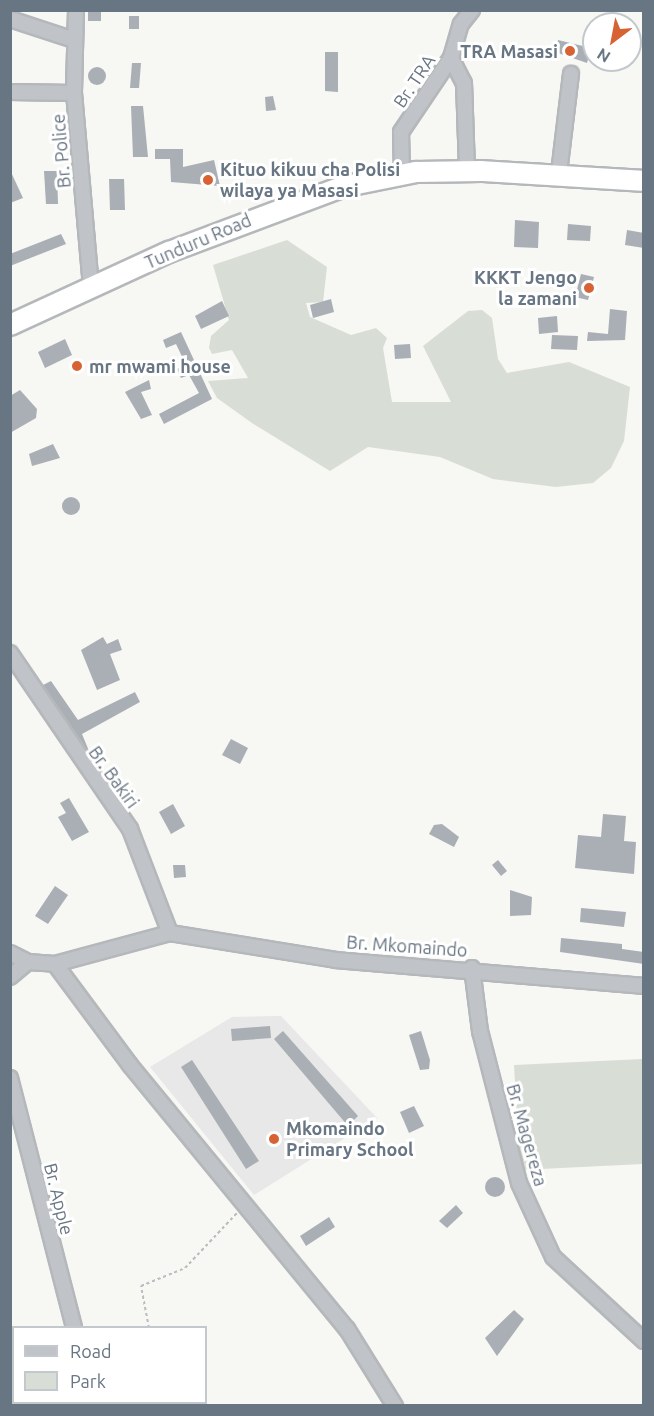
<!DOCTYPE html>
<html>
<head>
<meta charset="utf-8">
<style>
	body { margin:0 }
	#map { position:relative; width:654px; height:1416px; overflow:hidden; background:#f7f7f4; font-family:Ubuntu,sans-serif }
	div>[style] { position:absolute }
	.built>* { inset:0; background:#e7e8e7 }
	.green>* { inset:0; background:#d8ddd5 }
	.building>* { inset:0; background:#a9afb5 }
	.round { border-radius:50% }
	.path>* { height:2px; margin-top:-1px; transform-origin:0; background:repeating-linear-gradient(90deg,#babcbf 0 3px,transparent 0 6px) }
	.roads { filter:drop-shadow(2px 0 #b5b8bb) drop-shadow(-2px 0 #b5b8bb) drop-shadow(0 2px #b5b8bb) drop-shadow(0 -2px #b5b8bb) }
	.minor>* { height:14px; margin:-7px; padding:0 7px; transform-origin:7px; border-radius:7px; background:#c0c3c7 }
	.highway>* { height:20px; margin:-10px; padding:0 10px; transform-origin:10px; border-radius:10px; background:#fff }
	.dots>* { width:16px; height:16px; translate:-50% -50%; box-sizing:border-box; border:3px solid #fff; border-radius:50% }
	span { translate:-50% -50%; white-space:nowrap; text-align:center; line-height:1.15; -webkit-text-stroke:6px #fff; paint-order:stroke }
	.poi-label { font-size:18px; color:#687583; font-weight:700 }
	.right { translate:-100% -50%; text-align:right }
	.left { translate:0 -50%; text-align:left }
	.street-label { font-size:18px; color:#687583 }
	.frame { position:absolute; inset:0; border:12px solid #687583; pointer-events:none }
	.legend { position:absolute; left:12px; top:1326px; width:195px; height:78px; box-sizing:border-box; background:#fff; border:2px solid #c3c8cd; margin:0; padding:8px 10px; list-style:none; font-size:18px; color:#687583 }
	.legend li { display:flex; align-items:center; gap:12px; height:30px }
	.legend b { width:30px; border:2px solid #c3c8cd }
	.north { position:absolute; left:582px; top:12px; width:60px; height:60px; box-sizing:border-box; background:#fff; border:2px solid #c3c8cd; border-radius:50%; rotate:212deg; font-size:16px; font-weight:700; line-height:24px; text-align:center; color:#687583 }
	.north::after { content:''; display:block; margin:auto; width:21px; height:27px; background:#d76234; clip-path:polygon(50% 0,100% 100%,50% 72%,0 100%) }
</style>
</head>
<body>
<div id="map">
	<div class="built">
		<div style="clip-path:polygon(281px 1016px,377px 1118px,254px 1195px,150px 1067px,232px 1017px)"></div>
	</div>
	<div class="green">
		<div style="clip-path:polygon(287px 240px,327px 267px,323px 302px,306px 303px,310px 317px,351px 335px,376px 328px,387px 338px,383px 348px,392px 402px,451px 402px,423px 346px,468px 311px,482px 310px,492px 318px,498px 359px,507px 373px,569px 362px,630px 387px,624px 441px,611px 468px,593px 483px,556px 487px,493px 479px,440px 457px,368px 447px,330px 471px,252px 423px,217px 398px,208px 381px,248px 378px,232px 350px,212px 354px,209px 348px,211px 336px,229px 320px,213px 265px)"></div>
		<div style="clip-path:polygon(643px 1059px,643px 1164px,520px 1170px,514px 1065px)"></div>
	</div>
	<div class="building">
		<div style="clip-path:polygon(88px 10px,101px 10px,101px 21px,88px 21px)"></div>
		<div style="clip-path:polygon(129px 16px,139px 16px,139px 29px,129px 29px)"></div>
		<div style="clip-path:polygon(558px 40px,591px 48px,587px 63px,555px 52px)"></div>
		<div style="clip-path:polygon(325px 52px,338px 52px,338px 92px,325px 91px)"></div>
		<div style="clip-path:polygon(132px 63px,141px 63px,139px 88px,130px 88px)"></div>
		<div class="round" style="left:88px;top:67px;width:18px;height:18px"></div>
		<div style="clip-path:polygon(273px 96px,276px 110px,266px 111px,265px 97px)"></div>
		<div style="clip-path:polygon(131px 106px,143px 106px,148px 157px,133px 157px)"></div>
		<div style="clip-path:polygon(155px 149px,183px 149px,183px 167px,214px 160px,220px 186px,171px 182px,170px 159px,155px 159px)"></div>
		<div style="clip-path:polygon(10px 170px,23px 198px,10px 203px)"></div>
		<div style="clip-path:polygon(44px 171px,57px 171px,58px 204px,46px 204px)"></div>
		<div style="clip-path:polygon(109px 179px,124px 179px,125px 210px,110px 210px)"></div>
		<div style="clip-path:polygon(515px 220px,539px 222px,538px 248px,514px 247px)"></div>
		<div style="clip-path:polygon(568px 224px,591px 226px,590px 241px,567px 240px)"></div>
		<div style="clip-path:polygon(627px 230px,644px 233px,644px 248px,625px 245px)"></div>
		<div style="clip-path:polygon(61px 234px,66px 244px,10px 266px,10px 254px)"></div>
		<div style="clip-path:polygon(581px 274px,594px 277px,588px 300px,575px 297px)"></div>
		<div style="clip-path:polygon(331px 299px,334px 312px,313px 318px,310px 305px)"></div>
		<div style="clip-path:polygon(222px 301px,229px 316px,201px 329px,195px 316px)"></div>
		<div style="clip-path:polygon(610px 309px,627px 311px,625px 340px,587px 341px,588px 332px,608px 334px)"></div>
		<div style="clip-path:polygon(557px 316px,558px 332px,539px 334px,538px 318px)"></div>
		<div style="clip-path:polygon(181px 332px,212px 399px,164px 424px,159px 414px,199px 393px,189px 375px,181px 378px,177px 369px,186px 365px,176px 344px,166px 348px,163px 340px)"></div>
		<div style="clip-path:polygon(552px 335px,578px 336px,577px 350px,551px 349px)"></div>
		<div style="clip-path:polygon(65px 339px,72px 355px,45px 368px,38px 352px)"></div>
		<div style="clip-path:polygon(410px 344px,411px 358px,395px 359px,394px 345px)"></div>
		<div style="clip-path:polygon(149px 380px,151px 389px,141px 392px,152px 415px,141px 419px,125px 392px)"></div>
		<div style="clip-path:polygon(20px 390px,37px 409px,36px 418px,10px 433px,10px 396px)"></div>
		<div style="clip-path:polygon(53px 444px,60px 458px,32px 466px,29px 454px)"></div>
		<div class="round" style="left:62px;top:497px;width:18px;height:18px"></div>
		<div style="clip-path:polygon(103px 637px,107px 644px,118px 639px,122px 650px,110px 654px,120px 680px,97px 690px,81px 650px)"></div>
		<div style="clip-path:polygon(51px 681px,78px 720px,135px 692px,140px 702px,82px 734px,91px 756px,43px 685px)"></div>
		<div style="clip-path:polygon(231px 739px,248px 748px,240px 764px,222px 755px)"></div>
		<div style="clip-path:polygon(69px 798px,89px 832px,72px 841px,58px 817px,66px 813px,60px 803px)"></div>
		<div style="clip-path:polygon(173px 804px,185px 826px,171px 834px,159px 812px)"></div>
		<div style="clip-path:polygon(603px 814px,626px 816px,624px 841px,636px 842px,634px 874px,575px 868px,578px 835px,601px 837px)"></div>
		<div style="clip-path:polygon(442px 824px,459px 837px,454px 847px,429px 834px,434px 825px)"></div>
		<div style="clip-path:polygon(498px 860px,507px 871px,501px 876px,492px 865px)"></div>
		<div style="clip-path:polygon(173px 865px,185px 865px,186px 877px,174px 878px)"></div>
		<div style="clip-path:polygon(55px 886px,68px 895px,48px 924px,35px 916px)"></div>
		<div style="clip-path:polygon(510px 890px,532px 897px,531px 915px,510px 916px)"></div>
		<div style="clip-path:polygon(581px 908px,626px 912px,624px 927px,580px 922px)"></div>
		<div style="clip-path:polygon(561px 938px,622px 944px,622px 949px,644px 952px,644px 964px,560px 952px)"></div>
		<div style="clip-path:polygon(270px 1026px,271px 1038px,232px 1041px,231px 1029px)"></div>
		<div style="clip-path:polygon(283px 1031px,358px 1116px,348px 1126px,274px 1039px)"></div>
		<div style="clip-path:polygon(421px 1031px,430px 1060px,429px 1069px,420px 1070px,409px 1035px)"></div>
		<div style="clip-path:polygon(192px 1060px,259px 1161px,246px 1169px,181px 1067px)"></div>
		<div style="clip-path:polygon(414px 1106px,424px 1126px,409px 1133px,400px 1112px)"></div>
		<div class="round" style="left:485px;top:1177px;width:20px;height:20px"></div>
		<div style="clip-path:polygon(456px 1205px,463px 1213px,447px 1228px,439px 1221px)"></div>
		<div style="clip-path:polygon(329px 1217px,335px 1227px,306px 1246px,300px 1236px)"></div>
		<div style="clip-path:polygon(514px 1310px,524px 1319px,497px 1356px,485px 1338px)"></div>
	</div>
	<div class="path">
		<div style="left:149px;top:1328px;width:43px;rotate:-100.8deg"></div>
		<div style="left:141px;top:1286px;width:48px;rotate:-22.2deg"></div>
		<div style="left:185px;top:1268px;width:76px;rotate:-46.6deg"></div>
		<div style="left:155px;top:1406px;width:4px;rotate:-90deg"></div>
	</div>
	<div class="roads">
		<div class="minor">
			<div style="left:76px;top:10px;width:83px;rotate:91.4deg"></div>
			<div style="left:74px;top:93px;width:196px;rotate:85deg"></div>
			<div style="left:10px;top:19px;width:67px;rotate:18.2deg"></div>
			<div style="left:451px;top:58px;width:28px;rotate:63deg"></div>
			<div style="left:464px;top:83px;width:88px;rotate:88deg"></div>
			<div style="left:10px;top:92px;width:64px;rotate:0.9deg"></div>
			<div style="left:559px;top:173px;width:100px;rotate:-83.1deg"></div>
			<div style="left:402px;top:175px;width:43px;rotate:-91.3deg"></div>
			<div style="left:401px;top:132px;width:89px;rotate:-56deg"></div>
			<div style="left:451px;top:58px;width:35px;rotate:-74deg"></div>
			<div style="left:461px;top:24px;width:18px;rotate:-52deg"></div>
			<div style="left:10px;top:653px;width:213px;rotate:55.7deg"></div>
			<div style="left:130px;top:829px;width:111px;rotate:69deg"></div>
			<div style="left:10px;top:953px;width:20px;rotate:27deg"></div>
			<div style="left:28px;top:962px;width:27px;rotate:4deg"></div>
			<div style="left:55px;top:964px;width:119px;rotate:-15.1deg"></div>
			<div style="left:170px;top:933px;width:168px;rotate:9.2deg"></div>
			<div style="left:336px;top:960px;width:309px;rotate:4.8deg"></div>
			<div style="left:55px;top:964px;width:126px;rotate:53.4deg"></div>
			<div style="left:130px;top:1065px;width:342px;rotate:50.6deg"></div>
			<div style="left:347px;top:1329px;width:91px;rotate:58.1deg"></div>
			<div style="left:472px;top:968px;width:64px;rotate:82.8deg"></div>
			<div style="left:480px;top:1031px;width:157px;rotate:75.6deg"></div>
			<div style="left:519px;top:1183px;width:81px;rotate:65.3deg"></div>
			<div style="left:553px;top:1257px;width:124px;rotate:42.7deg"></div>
			<div style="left:10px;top:977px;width:23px;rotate:-40deg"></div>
			<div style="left:10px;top:1078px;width:258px;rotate:75.6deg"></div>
			<div style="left:10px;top:1387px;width:4px"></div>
		</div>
		<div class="highway">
			<div style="left:10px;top:325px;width:175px;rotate:-24.7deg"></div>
			<div style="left:169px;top:252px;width:185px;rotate:-20.6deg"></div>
			<div style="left:342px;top:187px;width:76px;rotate:-11.5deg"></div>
			<div style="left:416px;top:172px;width:65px;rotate:-0.9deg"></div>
			<div style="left:481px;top:171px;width:163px;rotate:3.5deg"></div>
		</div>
	</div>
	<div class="dots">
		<div style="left:570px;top:51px;background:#d76234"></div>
		<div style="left:208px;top:180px;background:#d76234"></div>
		<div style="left:589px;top:288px;background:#d76234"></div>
		<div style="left:77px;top:366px;background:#d76234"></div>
		<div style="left:274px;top:1139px;background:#d76234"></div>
	</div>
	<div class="poi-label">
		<span class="right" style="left:558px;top:51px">TRA Masasi</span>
		<span class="left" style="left:220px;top:180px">Kituo kikuu cha Polisi<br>wilaya ya Masasi</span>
		<span class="right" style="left:577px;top:288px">KKKT Jengo<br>la zamani</span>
		<span class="left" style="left:89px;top:366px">mr mwami house</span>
		<span class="left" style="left:286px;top:1139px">Mkomaindo<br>Primary School</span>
	</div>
	<div class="street-label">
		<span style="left:414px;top:81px;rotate:-56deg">Br. TRA</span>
		<span style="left:61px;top:151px;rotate:-95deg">Br. Police</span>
		<span style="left:198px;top:241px;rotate:-23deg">Tunduru Road</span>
		<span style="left:114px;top:777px;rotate:54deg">Br. Bakiri</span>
		<span style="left:407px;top:946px;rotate:4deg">Br. Mkomaindo</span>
		<span style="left:527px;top:1135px;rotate:74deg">Br. Magereza</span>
		<span style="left:59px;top:1199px;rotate:76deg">Br. Apple</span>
	</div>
	<div class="frame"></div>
	<ul class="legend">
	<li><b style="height:8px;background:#c0c3c7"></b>Road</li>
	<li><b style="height:16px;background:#d8ddd5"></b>Park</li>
	</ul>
	<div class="north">N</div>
</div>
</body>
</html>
